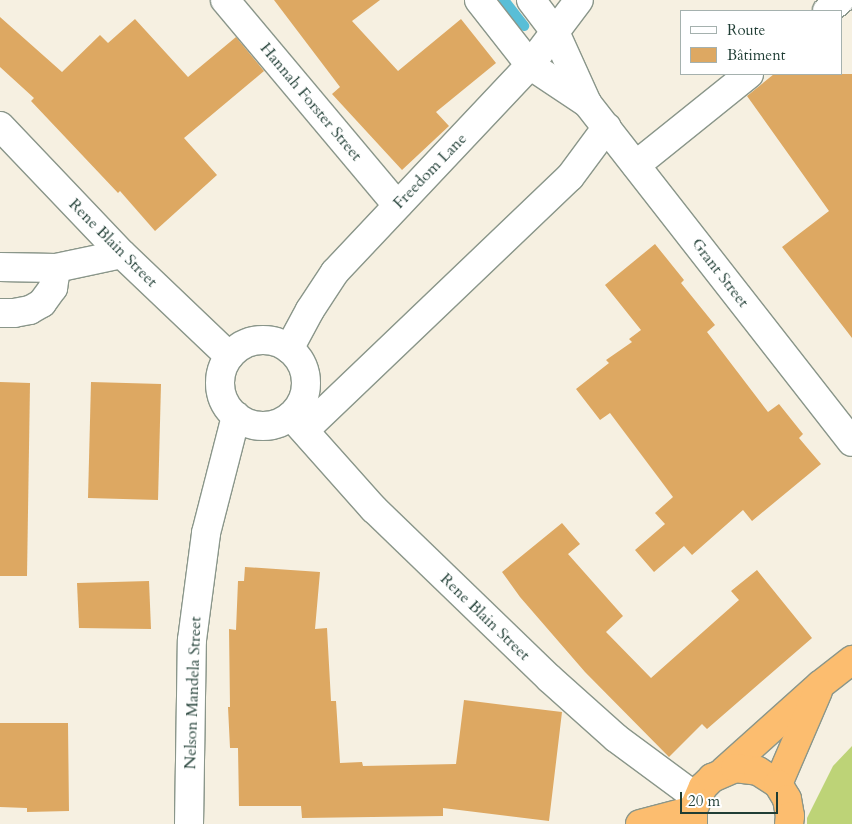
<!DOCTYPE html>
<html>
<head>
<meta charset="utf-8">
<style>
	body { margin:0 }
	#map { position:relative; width:852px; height:824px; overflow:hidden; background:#f6f0e1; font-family:Cardo,serif }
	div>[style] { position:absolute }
	.green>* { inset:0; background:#bdd377 }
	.stream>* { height:10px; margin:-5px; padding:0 5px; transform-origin:5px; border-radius:5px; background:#59bed7 }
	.building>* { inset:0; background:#dda862 }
	.roads { filter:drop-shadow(1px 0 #8a968a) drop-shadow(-1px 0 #8a968a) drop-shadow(0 1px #8a968a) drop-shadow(0 -1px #8a968a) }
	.minor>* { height:28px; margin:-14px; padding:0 14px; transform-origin:14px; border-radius:14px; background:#fff }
	.minor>.ring { margin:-14px; padding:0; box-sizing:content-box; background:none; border:28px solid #fff; border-radius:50% }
	.highway>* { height:28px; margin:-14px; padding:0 14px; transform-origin:14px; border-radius:14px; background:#fcbd6f }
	span { translate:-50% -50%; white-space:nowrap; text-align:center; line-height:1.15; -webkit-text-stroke:4px #fff; paint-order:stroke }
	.street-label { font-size:16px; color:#1f3d34 }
	.legend { position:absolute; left:680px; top:10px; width:162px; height:65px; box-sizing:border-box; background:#fff; border:1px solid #a5b1ae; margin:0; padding:6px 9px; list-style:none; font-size:15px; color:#1f3d34 }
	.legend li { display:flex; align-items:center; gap:10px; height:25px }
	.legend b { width:25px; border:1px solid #a5b1ae }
	.scale { position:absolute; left:680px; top:792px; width:98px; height:22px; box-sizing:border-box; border:2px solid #1f3d34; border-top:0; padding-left:6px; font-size:15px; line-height:18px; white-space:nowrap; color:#1f3d34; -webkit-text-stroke:4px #fff; paint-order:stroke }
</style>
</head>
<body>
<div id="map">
	<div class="green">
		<div style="clip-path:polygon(852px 746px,852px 824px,807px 824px,807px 818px,833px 766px)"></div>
	</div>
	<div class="stream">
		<div style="left:504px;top:0;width:33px;rotate:52deg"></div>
	</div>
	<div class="building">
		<div style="clip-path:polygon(274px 0,380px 0,352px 21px,398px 71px,461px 19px,496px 63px,436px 112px,449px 126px,402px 170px,332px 94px,340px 87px)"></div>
		<div style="clip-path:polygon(0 17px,62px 72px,100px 35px,108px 43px,135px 19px,188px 77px,236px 37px,264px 71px,184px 138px,217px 175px,155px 231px,120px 191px,118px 193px,31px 101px,34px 98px,0 67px)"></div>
		<div style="clip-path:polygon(774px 74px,852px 74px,852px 338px,782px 247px,829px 211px,747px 96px)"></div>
		<div style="clip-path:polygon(655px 244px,684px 280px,681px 283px,715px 325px,707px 332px,768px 412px,779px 404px,803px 434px,799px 438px,821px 464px,752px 521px,743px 510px,692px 555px,684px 546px,654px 572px,635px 550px,665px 524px,655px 513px,673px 497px,610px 413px,600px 420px,576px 389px,609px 363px,606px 360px,632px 342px,629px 339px,641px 330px,605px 285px)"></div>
		<div style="clip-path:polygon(0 382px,30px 383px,27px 576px,0 576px)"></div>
		<div style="clip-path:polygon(91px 382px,161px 384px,158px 500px,88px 498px)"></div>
		<div style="clip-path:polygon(562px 523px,580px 544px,568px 554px,623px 616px,606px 632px,651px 678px,739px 600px,731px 591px,757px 570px,812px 638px,707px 729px,702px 724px,669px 757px,585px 672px,520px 597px,502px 572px)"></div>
		<div style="clip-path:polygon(245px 567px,320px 572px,315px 629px,327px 628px,331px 701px,336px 701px,340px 763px,362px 762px,363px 766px,456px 764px,464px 700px,562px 712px,549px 821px,443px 808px,443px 816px,302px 818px,301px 806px,239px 806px,238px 748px,230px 748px,228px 707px,230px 707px,229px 629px,236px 630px,238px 581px,244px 581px)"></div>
		<div style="clip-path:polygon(149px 581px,151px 629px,79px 628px,77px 583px)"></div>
		<div style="clip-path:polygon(0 723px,68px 723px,69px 811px,27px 812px,27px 808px,0 807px)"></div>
	</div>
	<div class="roads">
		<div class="minor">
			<div style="left:225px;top:0;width:268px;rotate:50deg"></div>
			<div style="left:479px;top:0;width:83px;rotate:51.9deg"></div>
			<div style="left:530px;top:65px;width:69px;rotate:33.7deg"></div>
			<div style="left:531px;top:0;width:40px;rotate:53deg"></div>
			<div style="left:555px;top:32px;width:78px;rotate:65.7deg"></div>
			<div style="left:587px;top:103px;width:430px;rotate:52deg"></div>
			<div style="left:827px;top:11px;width:17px;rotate:-40deg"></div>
			<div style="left:0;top:126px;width:177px;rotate:46.4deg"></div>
			<div style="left:122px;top:254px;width:148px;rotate:43.6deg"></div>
			<div style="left:636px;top:165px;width:145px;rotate:-38.8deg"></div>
			<div style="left:0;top:267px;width:56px;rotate:1deg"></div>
			<div style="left:56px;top:268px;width:67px;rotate:-12deg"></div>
			<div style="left:0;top:313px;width:14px"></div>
			<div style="left:14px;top:313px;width:16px;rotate:-11deg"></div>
			<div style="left:30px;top:310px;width:14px;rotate:-30deg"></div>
			<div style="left:42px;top:303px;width:19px;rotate:-54deg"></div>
			<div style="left:53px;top:288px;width:20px;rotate:-81deg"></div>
			<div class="ring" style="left:220px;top:340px;width:58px;height:58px"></div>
			<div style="left:289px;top:349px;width:44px;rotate:-61.7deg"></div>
			<div style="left:310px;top:310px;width:45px;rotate:-56.7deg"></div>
			<div style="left:335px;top:272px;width:284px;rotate:-46.7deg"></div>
			<div style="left:530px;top:65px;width:81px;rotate:-53deg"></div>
			<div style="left:291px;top:416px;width:125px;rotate:48.3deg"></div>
			<div style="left:374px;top:509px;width:243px;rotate:44deg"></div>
			<div style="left:549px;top:678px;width:90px;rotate:41.8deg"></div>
			<div style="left:616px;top:738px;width:101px;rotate:36.5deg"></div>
			<div style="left:305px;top:430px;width:366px;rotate:-43.7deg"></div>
			<div style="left:570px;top:177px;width:62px;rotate:-53.5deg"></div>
			<div style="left:189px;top:824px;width:184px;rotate:-89.1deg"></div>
			<div style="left:192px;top:640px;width:108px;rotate:-82.5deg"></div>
			<div style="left:206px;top:533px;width:121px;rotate:-75.6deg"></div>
		</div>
		<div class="highway">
			<div style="left:724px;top:771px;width:129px;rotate:-41.9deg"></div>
			<div style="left:820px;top:685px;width:41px;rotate:-38deg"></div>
			<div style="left:778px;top:784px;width:101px;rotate:-66.7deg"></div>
			<div style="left:640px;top:824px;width:55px;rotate:-14.8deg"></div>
			<div style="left:693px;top:824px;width:14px;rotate:-90deg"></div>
			<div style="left:693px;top:810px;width:25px;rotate:-67deg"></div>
			<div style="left:703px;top:787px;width:13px;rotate:-45deg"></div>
			<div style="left:712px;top:778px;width:25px;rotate:-23deg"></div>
			<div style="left:735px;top:768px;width:23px;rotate:7deg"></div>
			<div style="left:758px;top:771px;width:24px;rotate:33deg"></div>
			<div style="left:778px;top:784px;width:17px;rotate:59deg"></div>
			<div style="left:787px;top:799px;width:17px;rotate:80deg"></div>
			<div style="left:790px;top:816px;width:8px;rotate:97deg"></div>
		</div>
	</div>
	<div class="street-label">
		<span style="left:311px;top:102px;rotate:50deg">Hannah Forster Street</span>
		<span style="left:430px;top:171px;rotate:-46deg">Freedom Lane</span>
		<span style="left:113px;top:243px;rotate:45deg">Rene Blain Street</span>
		<span style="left:720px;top:273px;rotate:52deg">Grant Street</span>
		<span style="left:485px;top:617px;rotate:44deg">Rene Blain Street</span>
		<span style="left:193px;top:693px;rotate:-88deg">Nelson Mandela Street</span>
	</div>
	<ul class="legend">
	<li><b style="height:6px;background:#fff"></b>Route</li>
	<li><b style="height:14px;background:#dda862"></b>Bâtiment</li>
	</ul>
	<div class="scale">20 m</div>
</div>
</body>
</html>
